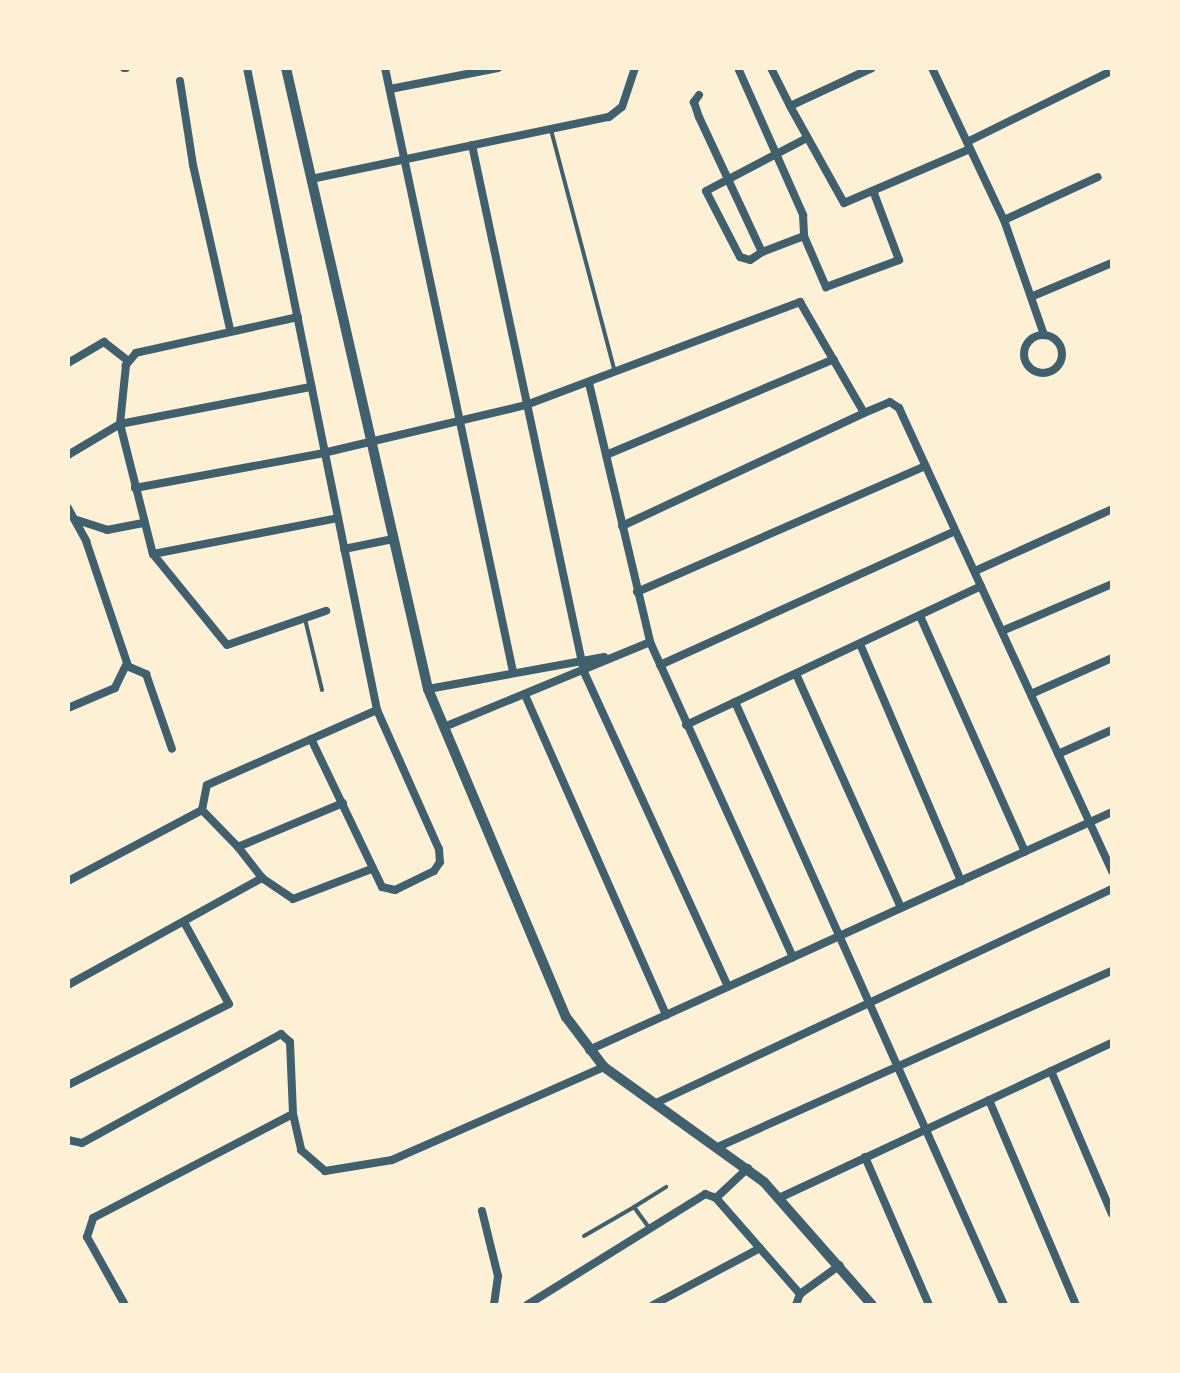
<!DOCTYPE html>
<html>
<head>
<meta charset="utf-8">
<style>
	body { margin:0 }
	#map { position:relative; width:1180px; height:1373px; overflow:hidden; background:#fdf0d5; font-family:"Fira Sans",sans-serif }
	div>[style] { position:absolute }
	.service>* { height:4px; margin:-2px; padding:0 2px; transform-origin:2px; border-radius:2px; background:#3f606c }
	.minor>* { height:8px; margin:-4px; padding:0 4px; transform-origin:4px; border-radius:4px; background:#3f606c }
	.minor>.ring { margin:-4px; padding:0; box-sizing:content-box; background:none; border:8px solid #3f606c; border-radius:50% }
	.tertiary>* { height:10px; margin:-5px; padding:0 5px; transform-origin:5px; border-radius:5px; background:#3f606c }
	span { translate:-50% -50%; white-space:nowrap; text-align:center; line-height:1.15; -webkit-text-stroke:6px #fdf0d5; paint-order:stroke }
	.frame { position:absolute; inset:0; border:70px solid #fdf0d5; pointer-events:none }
</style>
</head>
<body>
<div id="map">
	<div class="service">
		<div style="left:551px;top:130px;width:250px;rotate:75.2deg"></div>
		<div style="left:305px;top:619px;width:73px;rotate:76.5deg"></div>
		<div style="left:634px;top:1207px;width:38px;rotate:-32deg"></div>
		<div style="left:584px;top:1236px;width:58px;rotate:-30.1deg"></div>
		<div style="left:634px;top:1207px;width:26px;rotate:54deg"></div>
	</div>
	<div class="minor">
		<div style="left:124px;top:68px;width:2px"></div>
		<div style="left:247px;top:68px;width:655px;rotate:78.55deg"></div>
		<div style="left:377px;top:710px;width:152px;rotate:66deg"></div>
		<div style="left:439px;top:849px;width:13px;rotate:86deg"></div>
		<div style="left:440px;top:862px;width:11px;rotate:124deg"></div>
		<div style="left:434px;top:871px;width:43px;rotate:154deg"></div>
		<div style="left:395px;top:890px;width:13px;rotate:-167deg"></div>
		<div style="left:382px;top:887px;width:164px;rotate:-115.6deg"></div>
		<div style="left:385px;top:68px;width:617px;rotate:78.03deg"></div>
		<div style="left:738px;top:68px;width:161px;rotate:66.1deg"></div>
		<div style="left:803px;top:215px;width:21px;rotate:87deg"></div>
		<div style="left:804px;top:236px;width:56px;rotate:66.7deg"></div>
		<div style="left:826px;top:287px;width:78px;rotate:-20.3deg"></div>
		<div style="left:899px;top:260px;width:72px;rotate:-110.5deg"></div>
		<div style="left:771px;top:68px;width:42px;rotate:63.4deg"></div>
		<div style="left:872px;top:68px;width:90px;rotate:155.1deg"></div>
		<div style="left:790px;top:106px;width:111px;rotate:60.9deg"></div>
		<div style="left:844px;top:203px;width:137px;rotate:-23.2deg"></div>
		<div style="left:932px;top:68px;width:168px;rotate:64.7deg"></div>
		<div style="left:1004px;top:220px;width:122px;rotate:70.8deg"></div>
		<div style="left:180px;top:81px;width:85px;rotate:81.2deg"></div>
		<div style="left:193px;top:165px;width:168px;rotate:77.3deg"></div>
		<div style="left:390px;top:89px;width:110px;rotate:-11deg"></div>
		<div style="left:699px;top:95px;width:9px;rotate:126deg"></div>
		<div style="left:694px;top:102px;width:16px;rotate:72deg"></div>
		<div style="left:699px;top:117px;width:149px;rotate:65deg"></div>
		<div style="left:762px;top:252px;width:45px;rotate:-20.9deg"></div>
		<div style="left:967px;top:142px;width:161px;rotate:-26.2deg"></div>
		<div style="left:472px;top:145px;width:539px;rotate:78deg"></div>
		<div style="left:584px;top:672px;width:346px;rotate:65.4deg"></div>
		<div style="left:311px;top:179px;width:304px;rotate:-11.8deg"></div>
		<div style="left:609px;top:117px;width:16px;rotate:-38deg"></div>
		<div style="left:622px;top:107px;width:41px;rotate:-71.6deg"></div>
		<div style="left:1004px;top:220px;width:103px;rotate:-24.6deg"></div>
		<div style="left:762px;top:252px;width:14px;rotate:146deg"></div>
		<div style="left:750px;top:260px;width:10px;rotate:-163deg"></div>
		<div style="left:740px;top:257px;width:74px;rotate:-117.3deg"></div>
		<div style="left:706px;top:191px;width:114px;rotate:-27.7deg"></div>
		<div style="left:1033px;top:296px;width:86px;rotate:-22.7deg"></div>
		<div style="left:298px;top:317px;width:166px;rotate:167.5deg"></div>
		<div style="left:136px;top:353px;width:16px;rotate:130deg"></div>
		<div style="left:126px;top:365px;width:59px;rotate:95.8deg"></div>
		<div style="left:120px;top:424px;width:134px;rotate:75.8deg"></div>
		<div style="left:153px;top:554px;width:188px;rotate:-11deg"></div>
		<div class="ring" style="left:1024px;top:335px;width:30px;height:30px"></div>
		<div style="left:68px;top:363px;width:42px;rotate:-30.3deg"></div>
		<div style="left:104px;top:342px;width:31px;rotate:38deg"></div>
		<div style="left:589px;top:383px;width:266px;rotate:76.7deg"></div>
		<div style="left:650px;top:642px;width:346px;rotate:65.6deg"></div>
		<div style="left:68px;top:455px;width:61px;rotate:-30.8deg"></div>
		<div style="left:120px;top:424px;width:195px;rotate:-11deg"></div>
		<div style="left:606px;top:455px;width:247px;rotate:-22.8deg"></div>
		<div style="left:135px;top:488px;width:191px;rotate:-10.5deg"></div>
		<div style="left:323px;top:453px;width:209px;rotate:-13.3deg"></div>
		<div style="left:526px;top:405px;width:293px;rotate:-20.6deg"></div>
		<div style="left:800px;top:302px;width:128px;rotate:60deg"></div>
		<div style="left:864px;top:413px;width:28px;rotate:-23deg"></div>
		<div style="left:890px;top:402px;width:11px;rotate:34deg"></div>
		<div style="left:899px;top:408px;width:510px;rotate:65.3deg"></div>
		<div style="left:68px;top:508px;width:38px;rotate:61deg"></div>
		<div style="left:86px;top:541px;width:129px;rotate:71.4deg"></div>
		<div style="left:127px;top:663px;width:28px;rotate:116deg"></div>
		<div style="left:115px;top:688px;width:51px;rotate:156.9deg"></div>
		<div style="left:77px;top:520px;width:32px;rotate:18deg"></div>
		<div style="left:107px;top:530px;width:38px;rotate:-11deg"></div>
		<div style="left:622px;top:526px;width:267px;rotate:-25deg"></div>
		<div style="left:344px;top:549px;width:50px;rotate:-11.5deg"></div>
		<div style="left:153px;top:554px;width:117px;rotate:50.9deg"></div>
		<div style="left:227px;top:645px;width:105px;rotate:-19deg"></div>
		<div style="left:975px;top:571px;width:150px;rotate:-24.3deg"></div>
		<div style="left:637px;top:592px;width:315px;rotate:-23.6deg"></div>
		<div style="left:920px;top:616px;width:258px;rotate:66deg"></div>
		<div style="left:1002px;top:631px;width:120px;rotate:-23.1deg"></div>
		<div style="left:860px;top:644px;width:258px;rotate:66.9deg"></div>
		<div style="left:660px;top:665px;width:324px;rotate:-24.4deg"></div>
		<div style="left:127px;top:666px;width:21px;rotate:23deg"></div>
		<div style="left:146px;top:674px;width:79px;rotate:70.9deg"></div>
		<div style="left:796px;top:674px;width:256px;rotate:65.8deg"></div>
		<div style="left:428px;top:689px;width:179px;rotate:-10.3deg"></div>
		<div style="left:1031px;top:694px;width:89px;rotate:-24deg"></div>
		<div style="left:525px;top:695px;width:350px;rotate:66.2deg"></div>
		<div style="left:735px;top:702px;width:660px;rotate:65.96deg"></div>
		<div style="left:686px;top:725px;width:326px;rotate:-25.2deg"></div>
		<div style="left:444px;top:727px;width:223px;rotate:-22.4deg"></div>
		<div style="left:1058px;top:754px;width:59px;rotate:-24deg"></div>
		<div style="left:343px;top:803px;width:114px;rotate:157.3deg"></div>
		<div style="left:238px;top:847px;width:39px;rotate:52deg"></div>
		<div style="left:262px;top:878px;width:37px;rotate:34deg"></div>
		<div style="left:293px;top:899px;width:84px;rotate:-21deg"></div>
		<div style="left:238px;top:847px;width:52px;rotate:-134.2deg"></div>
		<div style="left:202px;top:810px;width:25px;rotate:-79deg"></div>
		<div style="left:207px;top:785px;width:186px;rotate:-23.8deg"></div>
		<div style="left:68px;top:881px;width:152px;rotate:-27.9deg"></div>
		<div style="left:68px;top:985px;width:222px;rotate:-28.9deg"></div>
		<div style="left:589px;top:1050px;width:575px;rotate:-24.47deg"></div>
		<div style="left:1051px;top:1071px;width:155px;rotate:66.9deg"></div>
		<div style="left:68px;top:1085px;width:180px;rotate:-26.7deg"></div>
		<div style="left:229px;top:1004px;width:94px;rotate:-118.8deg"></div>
		<div style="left:989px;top:1100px;width:223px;rotate:67deg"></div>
		<div style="left:658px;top:1102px;width:501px;rotate:-25.13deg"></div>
		<div style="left:68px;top:1140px;width:14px;rotate:12deg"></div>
		<div style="left:82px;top:1143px;width:227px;rotate:-28.7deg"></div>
		<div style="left:281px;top:1034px;width:12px;rotate:42deg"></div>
		<div style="left:290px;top:1042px;width:72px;rotate:87.6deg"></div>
		<div style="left:293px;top:1114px;width:37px;rotate:77deg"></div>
		<div style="left:301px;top:1150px;width:32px;rotate:41deg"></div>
		<div style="left:325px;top:1171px;width:68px;rotate:-9.3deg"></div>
		<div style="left:392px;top:1160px;width:232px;rotate:-23.7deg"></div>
		<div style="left:720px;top:1146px;width:429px;rotate:-24.1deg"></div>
		<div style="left:865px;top:1157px;width:161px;rotate:66.6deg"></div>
		<div style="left:716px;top:1198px;width:44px;rotate:-43.2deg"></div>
		<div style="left:779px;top:1198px;width:367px;rotate:-25deg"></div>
		<div style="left:482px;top:1211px;width:67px;rotate:76.2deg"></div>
		<div style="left:498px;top:1276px;width:29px;rotate:98deg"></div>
		<div style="left:800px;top:1294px;width:49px;rotate:-35.9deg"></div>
		<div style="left:125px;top:1305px;width:78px;rotate:-119.2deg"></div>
		<div style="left:87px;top:1237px;width:20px;rotate:-72deg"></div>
		<div style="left:93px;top:1218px;width:225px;rotate:-27.5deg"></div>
		<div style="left:527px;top:1305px;width:210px;rotate:-31.9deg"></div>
		<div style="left:705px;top:1194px;width:12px;rotate:20deg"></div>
		<div style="left:716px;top:1198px;width:128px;rotate:48.8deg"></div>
		<div style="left:653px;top:1305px;width:121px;rotate:-28deg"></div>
		<div style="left:796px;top:1305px;width:12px;rotate:-70deg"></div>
	</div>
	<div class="tertiary">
		<div style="left:286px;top:68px;width:637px;rotate:77.12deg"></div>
		<div style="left:428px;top:689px;width:356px;rotate:67.2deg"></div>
		<div style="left:566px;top:1017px;width:63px;rotate:52.8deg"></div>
		<div style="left:604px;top:1067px;width:197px;rotate:35.7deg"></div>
		<div style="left:764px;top:1182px;width:164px;rotate:48.7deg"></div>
	</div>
	<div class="frame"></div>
</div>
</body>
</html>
